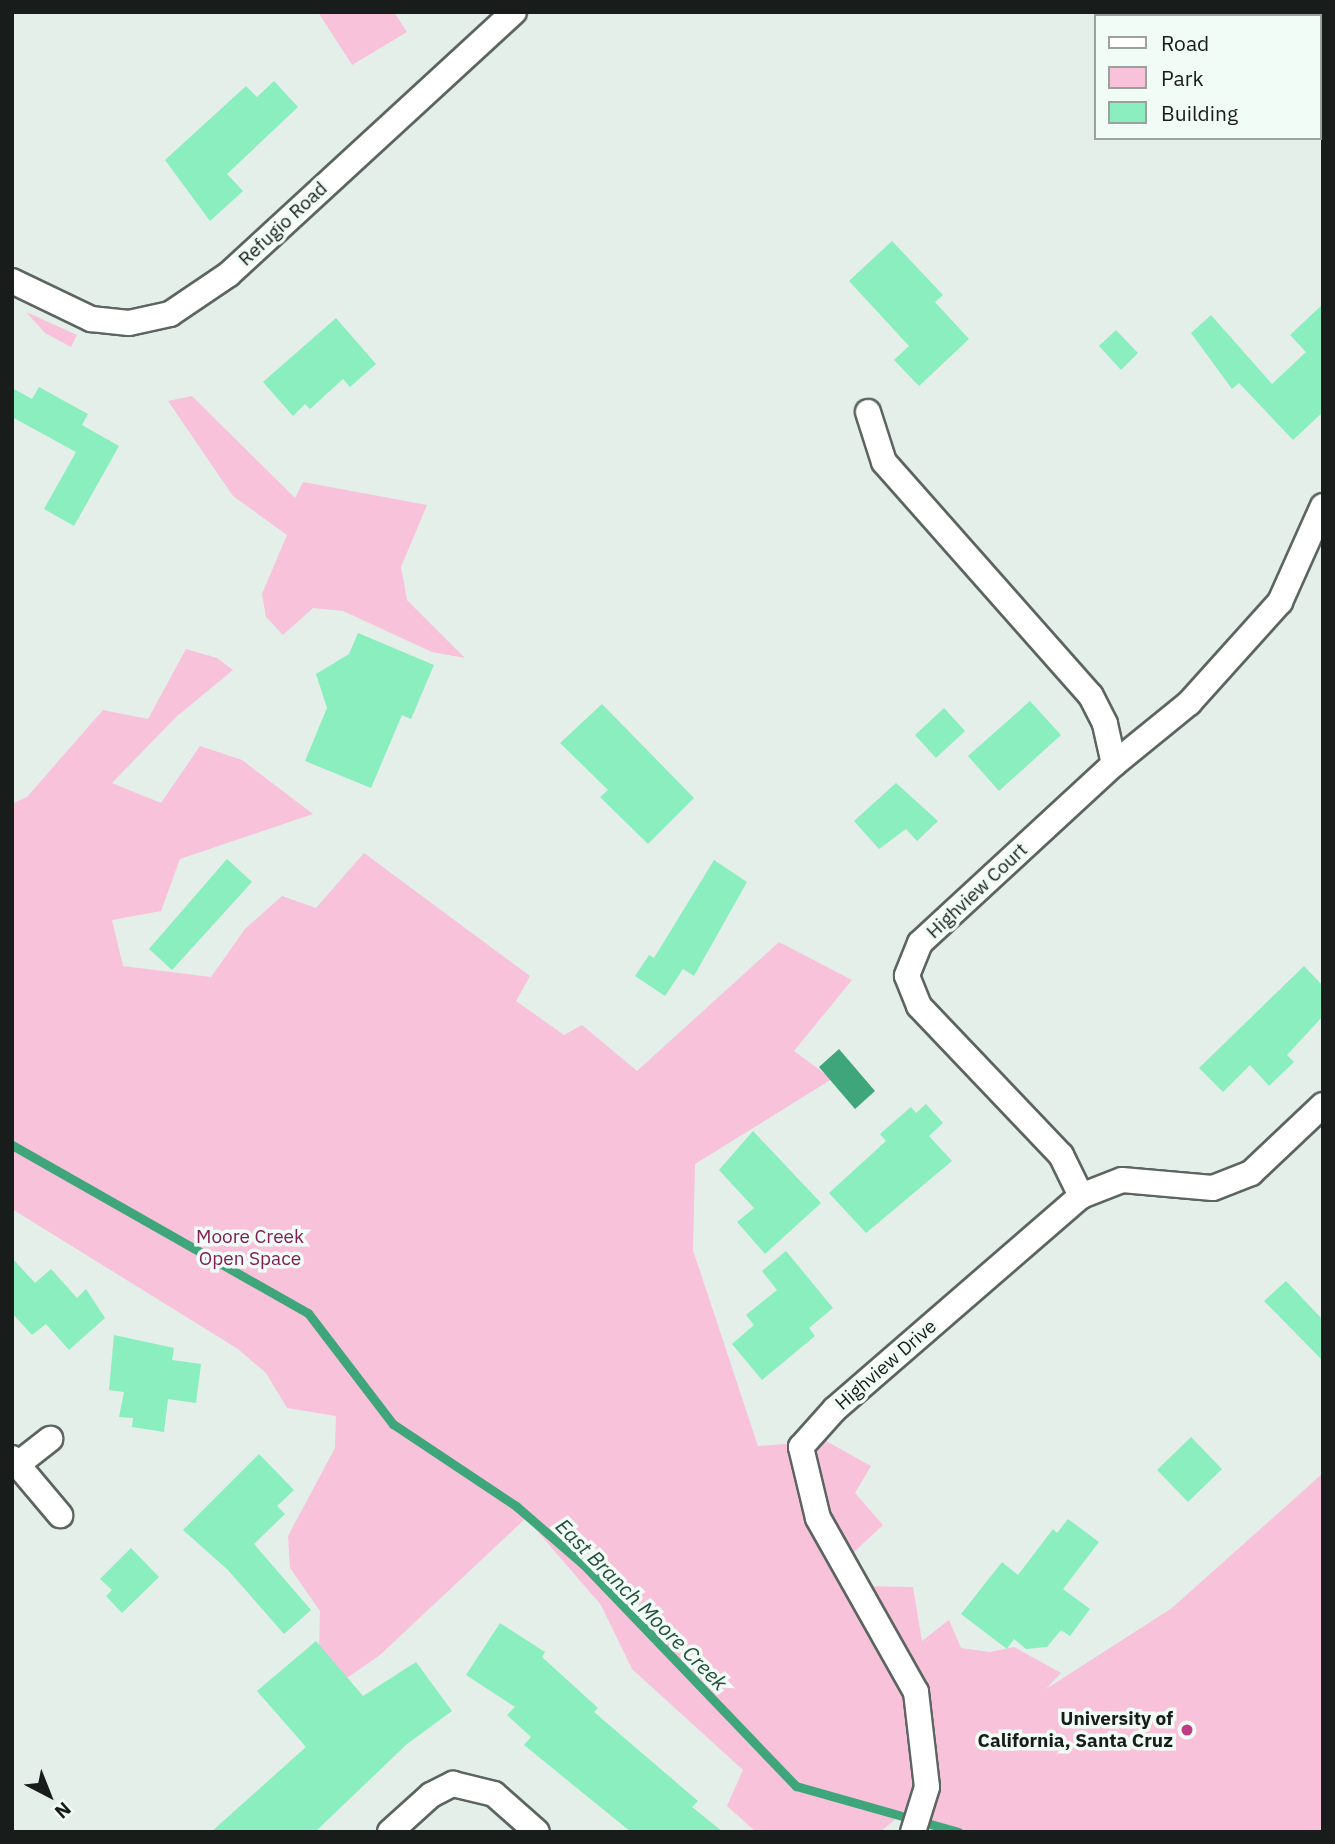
<!DOCTYPE html>
<html>
<head>
<meta charset="utf-8">
<style>
	body { margin:0 }
	#map { position:relative; width:1335px; height:1844px; overflow:hidden; background:#e4efe9; font-family:"IBM Plex Sans",sans-serif }
	div>[style] { position:absolute }
	.green>* { inset:0; background:#f8c2da }
	.water>* { inset:0; background:#3fa67b }
	.stream>* { height:9px; margin:-4.5px; padding:0 4.5px; transform-origin:4.5px; border-radius:4.5px; background:#3fa67b }
	.building>* { inset:0; background:#8aeebf }
	.roads { filter:drop-shadow(2px 0 #5c6560) drop-shadow(-2px 0 #5c6560) drop-shadow(0 2px #5c6560) drop-shadow(0 -2px #5c6560) }
	.street>* { height:24px; margin:-12px; padding:0 12px; transform-origin:12px; border-radius:12px; background:#fff }
	.dots>* { width:19px; height:19px; translate:-50% -50%; box-sizing:border-box; border:4px solid #f1fcf6; border-radius:50% }
	span { translate:-50% -50%; white-space:nowrap; text-align:center; line-height:1.15; -webkit-text-stroke:7px #f1fcf6; paint-order:stroke }
	.street-label { font-size:19px; color:#181c1a }
	.park-label { font-size:19px; color:#821d57 }
	.poi-label { font-size:19px; color:#181c1a; font-weight:700 }
	.right { translate:-100% -50%; text-align:right }
	.water-label { font-size:21px; color:#234e3b; font-style:italic }
	.frame { position:absolute; inset:0; border:14px solid #181c1a; pointer-events:none }
	.legend { position:absolute; left:1094px; top:14px; width:228px; height:126px; box-sizing:border-box; background:#f1fcf6; border:2px solid #9aa29e; margin:0; padding:9px 12px; list-style:none; font-size:21px; color:#181c1a }
	.legend li { display:flex; align-items:center; gap:14px; height:35px }
	.legend b { width:35px; border:2px solid #9aa29e }
	.north { position:absolute; left:14px; top:1760px; width:70px; height:70px; -webkit-text-stroke:5px #f1fcf6; paint-order:stroke; rotate:138deg; font-size:19px; font-weight:700; line-height:28px; text-align:center; color:#181c1a }
	.north::after { content:''; display:block; margin:auto; width:24px; height:32px; background:#181c1a; clip-path:polygon(50% 0,100% 100%,50% 72%,0 100%) }
</style>
</head>
<body>
<div id="map">
	<div class="green">
		<div style="clip-path:polygon(318px 12px,394px 12px,407px 32px,352px 65px)"></div>
		<div style="clip-path:polygon(26px 312px,77px 335px,71px 347px,45px 333px)"></div>
		<div style="clip-path:polygon(192px 396px,295px 498px,303px 482px,427px 505px,401px 567px,407px 600px,465px 658px,432px 652px,343px 611px,313px 608px,283px 635px,266px 617px,262px 594px,287px 535px,233px 496px,168px 401px)"></div>
		<div style="clip-path:polygon(186px 649px,217px 658px,233px 670px,176px 717px,112px 783px,161px 803px,200px 746px,242px 760px,313px 814px,180px 859px,161px 911px,112px 920px,123px 966px,211px 977px,245px 929px,282px 896px,316px 908px,364px 853px,530px 976px,516px 1001px,564px 1035px,582px 1025px,637px 1071px,779px 942px,852px 980px,794px 1051px,832px 1079px,695px 1164px,693px 1250px,758px 1446px,826px 1441px,871px 1466px,855px 1493px,883px 1525px,853px 1553px,860px 1586px,913px 1587px,922px 1641px,949px 1620px,961px 1648px,990px 1652px,1014px 1647px,1061px 1673px,1046px 1689px,1172px 1608px,1323px 1473px,1323px 1832px,916px 1832px,898px 1817px,880px 1832px,756px 1832px,727px 1806px,743px 1770px,632px 1669px,601px 1605px,526px 1518px,380px 1655px,318px 1698px,320px 1611px,290px 1568px,288px 1536px,335px 1448px,336px 1416px,287px 1408px,266px 1373px,238px 1349px,12px 1209px,12px 804px,27px 797px,103px 710px,148px 719px)"></div>
	</div>
	<div class="water">
		<div style="clip-path:polygon(839px 1049px,875px 1091px,855px 1109px,819px 1067px)"></div>
	</div>
	<div class="stream">
		<div style="left:12px;top:1145px;width:340px;rotate:29.6deg"></div>
		<div style="left:308px;top:1313px;width:140px;rotate:52.6deg"></div>
		<div style="left:393px;top:1424px;width:148px;rotate:33.7deg"></div>
		<div style="left:516px;top:1506px;width:89px;rotate:40.9deg"></div>
		<div style="left:583px;top:1564px;width:308px;rotate:46.2deg"></div>
		<div style="left:796px;top:1786px;width:169px;rotate:15.8deg"></div>
	</div>
	<div class="building">
		<div style="clip-path:polygon(274px 81px,298px 107px,227px 174px,243px 191px,210px 221px,165px 160px,246px 86px,257px 97px)"></div>
		<div style="clip-path:polygon(892px 241px,943px 295px,935px 302px,969px 339px,919px 386px,894px 360px,909px 346px,849px 281px)"></div>
		<div style="clip-path:polygon(1323px 304px,1323px 412px,1293px 440px,1239px 383px,1232px 389px,1191px 333px,1211px 315px,1272px 384px,1306px 352px,1290px 335px)"></div>
		<div style="clip-path:polygon(336px 318px,376px 364px,350px 387px,343px 379px,310px 409px,305px 404px,293px 416px,263px 382px)"></div>
		<div style="clip-path:polygon(1116px 330px,1138px 353px,1121px 370px,1099px 346px)"></div>
		<div style="clip-path:polygon(39px 387px,88px 414px,82px 425px,119px 446px,74px 526px,44px 509px,76px 452px,12px 417px,12px 388px,32px 399px)"></div>
		<div style="clip-path:polygon(358px 633px,434px 665px,411px 719px,402px 715px,371px 788px,305px 761px,327px 708px,316px 674px,349px 654px)"></div>
		<div style="clip-path:polygon(1030px 701px,1061px 735px,999px 791px,968px 756px)"></div>
		<div style="clip-path:polygon(602px 704px,694px 798px,648px 844px,600px 797px,608px 790px,560px 743px)"></div>
		<div style="clip-path:polygon(944px 708px,965px 731px,936px 758px,915px 735px)"></div>
		<div style="clip-path:polygon(896px 783px,938px 821px,917px 841px,906px 829px,879px 849px,854px 821px)"></div>
		<div style="clip-path:polygon(227px 859px,252px 882px,172px 970px,149px 949px)"></div>
		<div style="clip-path:polygon(714px 860px,747px 882px,694px 976px,683px 969px,665px 996px,635px 976px,649px 955px,654px 958px)"></div>
		<div style="clip-path:polygon(1304px 966px,1323px 986px,1323px 1016px,1287px 1055px,1294px 1062px,1269px 1086px,1250px 1065px,1223px 1092px,1199px 1068px)"></div>
		<div style="clip-path:polygon(926px 1104px,943px 1123px,929px 1136px,952px 1161px,866px 1233px,829px 1193px,886px 1141px,880px 1134px,911px 1107px,916px 1113px)"></div>
		<div style="clip-path:polygon(753px 1131px,821px 1203px,765px 1254px,737px 1222px,754px 1208px,719px 1170px)"></div>
		<div style="clip-path:polygon(786px 1251px,833px 1308px,809px 1328px,815px 1336px,762px 1380px,732px 1344px,754px 1325px,746px 1315px,777px 1290px,762px 1271px)"></div>
		<div style="clip-path:polygon(12px 1258px,35px 1283px,51px 1269px,77px 1298px,86px 1289px,105px 1318px,69px 1350px,46px 1324px,32px 1335px,12px 1313px)"></div>
		<div style="clip-path:polygon(1286px 1281px,1323px 1320px,1323px 1361px,1264px 1301px)"></div>
		<div style="clip-path:polygon(114px 1335px,174px 1348px,172px 1360px,201px 1364px,196px 1403px,168px 1399px,164px 1432px,132px 1427px,133px 1418px,119px 1417px,124px 1392px,109px 1390px)"></div>
		<div style="clip-path:polygon(1191px 1437px,1222px 1469px,1188px 1502px,1157px 1470px)"></div>
		<div style="clip-path:polygon(259px 1454px,294px 1490px,277px 1506px,285px 1514px,254px 1544px,311px 1610px,284px 1634px,228px 1570px,183px 1530px)"></div>
		<div style="clip-path:polygon(1068px 1519px,1099px 1542px,1063px 1589px,1090px 1609px,1070px 1636px,1061px 1630px,1047px 1647px,1026px 1649px,1014px 1639px,1007px 1649px,961px 1614px,1002px 1562px,1018px 1575px,1053px 1529px,1057px 1533px)"></div>
		<div style="clip-path:polygon(131px 1548px,159px 1577px,122px 1613px,106px 1596px,112px 1590px,100px 1579px)"></div>
		<div style="clip-path:polygon(500px 1623px,545px 1652px,542px 1657px,598px 1708px,594px 1712px,698px 1801px,692px 1807px,723px 1832px,631px 1832px,524px 1745px,531px 1737px,507px 1715px,515px 1707px,466px 1675px)"></div>
		<div style="clip-path:polygon(316px 1641px,363px 1696px,416px 1662px,452px 1711px,407px 1744px,315px 1832px,211px 1832px,306px 1747px,257px 1691px)"></div>
	</div>
	<div class="roads">
		<div class="street">
			<div style="left:12px;top:281px;width:88px;rotate:25.7deg"></div>
			<div style="left:91px;top:319px;width:38px;rotate:6deg"></div>
			<div style="left:129px;top:323px;width:42px;rotate:-12.4deg"></div>
			<div style="left:170px;top:314px;width:71px;rotate:-34.1deg"></div>
			<div style="left:229px;top:274px;width:387px;rotate:-42.6deg"></div>
			<div style="left:868px;top:412px;width:52px;rotate:72.3deg"></div>
			<div style="left:884px;top:462px;width:312px;rotate:48.5deg"></div>
			<div style="left:1091px;top:696px;width:31px;rotate:63deg"></div>
			<div style="left:1105px;top:724px;width:41px;rotate:77.3deg"></div>
			<div style="left:1114px;top:764px;width:264px;rotate:137.3deg"></div>
			<div style="left:920px;top:943px;width:35px;rotate:112deg"></div>
			<div style="left:907px;top:976px;width:32px;rotate:68deg"></div>
			<div style="left:919px;top:1006px;width:206px;rotate:46.4deg"></div>
			<div style="left:1061px;top:1155px;width:46px;rotate:64deg"></div>
			<div style="left:1114px;top:764px;width:97px;rotate:-39.1deg"></div>
			<div style="left:1189px;top:703px;width:136px;rotate:-48deg"></div>
			<div style="left:1280px;top:602px;width:105px;rotate:-65.9deg"></div>
			<div style="left:12px;top:1458px;width:75px;rotate:49.9deg"></div>
			<div style="left:18px;top:1464px;width:41px;rotate:-38deg"></div>
			<div style="left:390px;top:1832px;width:55px;rotate:-42.1deg"></div>
			<div style="left:431px;top:1795px;width:25px;rotate:-27deg"></div>
			<div style="left:453px;top:1784px;width:42px;rotate:13.7deg"></div>
			<div style="left:494px;top:1794px;width:57px;rotate:41.5deg"></div>
			<div style="left:913px;top:1832px;width:47px;rotate:-72.7deg"></div>
			<div style="left:927px;top:1787px;width:96px;rotate:-96.6deg"></div>
			<div style="left:916px;top:1692px;width:200px;rotate:-119.4deg"></div>
			<div style="left:818px;top:1518px;width:73px;rotate:-103.5deg"></div>
			<div style="left:801px;top:1447px;width:51px;rotate:-48.2deg"></div>
			<div style="left:835px;top:1409px;width:325px;rotate:-40.9deg"></div>
			<div style="left:1081px;top:1196px;width:44px;rotate:-21.3deg"></div>
			<div style="left:1122px;top:1180px;width:91px;rotate:5deg"></div>
			<div style="left:1213px;top:1188px;width:41px;rotate:-21.5deg"></div>
			<div style="left:1251px;top:1173px;width:99px;rotate:-43.4deg"></div>
		</div>
	</div>
	<div class="dots">
		<div style="left:1187px;top:1730px;background:#be3d85"></div>
	</div>
	<div class="street-label">
		<span style="left:283px;top:224px;rotate:-43deg">Refugio Road</span>
		<span style="left:977px;top:891px;rotate:-43deg">Highview Court</span>
		<span style="left:886px;top:1365px;rotate:-41deg">Highview Drive</span>
	</div>
	<div class="park-label">
		<span style="left:250px;top:1248px">Moore Creek<br>Open Space</span>
	</div>
	<div class="poi-label">
		<span class="right" style="left:1173px;top:1730px">University of<br>California, Santa Cruz</span>
	</div>
	<div class="water-label">
		<span style="left:642px;top:1604px;rotate:45deg">East Branch Moore Creek</span>
	</div>
	<div class="frame"></div>
	<ul class="legend">
	<li><b style="height:9px;background:#fff"></b>Road</li>
	<li><b style="height:19px;background:#f8c2da"></b>Park</li>
	<li><b style="height:19px;background:#8aeebf"></b>Building</li>
	</ul>
	<div class="north">N</div>
</div>
</body>
</html>
